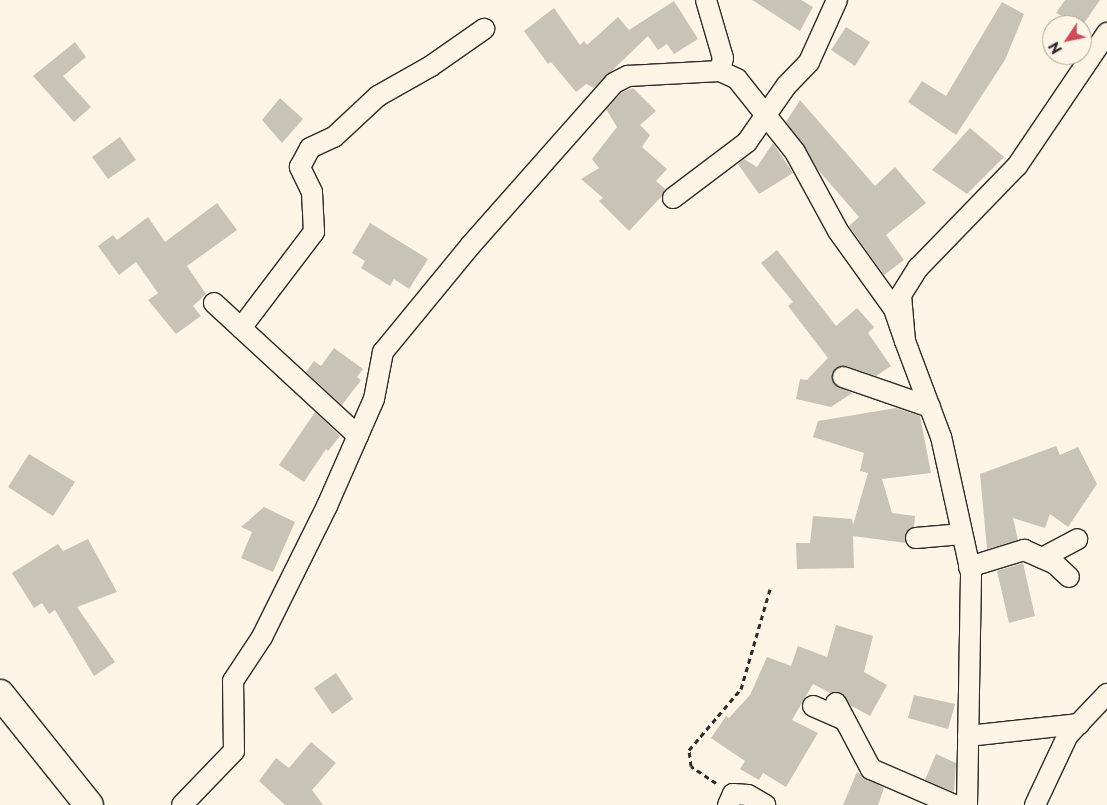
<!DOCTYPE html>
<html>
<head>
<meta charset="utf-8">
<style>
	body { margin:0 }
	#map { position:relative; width:1107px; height:805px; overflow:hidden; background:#fcf5e5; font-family:"Playpen Sans",sans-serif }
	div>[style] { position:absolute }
	.building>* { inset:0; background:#c8c3b7 }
	.path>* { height:3px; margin-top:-1.5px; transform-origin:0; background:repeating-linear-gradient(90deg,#2b2b2b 0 5px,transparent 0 9px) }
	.roads { filter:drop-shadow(1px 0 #2b2b2b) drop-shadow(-1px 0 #2b2b2b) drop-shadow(0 1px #2b2b2b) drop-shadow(0 -1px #2b2b2b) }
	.minor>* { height:20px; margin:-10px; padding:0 10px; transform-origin:10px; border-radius:10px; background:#fcf5e5 }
	.secondary>* { height:28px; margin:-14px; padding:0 14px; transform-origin:14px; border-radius:14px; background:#fcf5e5 }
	span { translate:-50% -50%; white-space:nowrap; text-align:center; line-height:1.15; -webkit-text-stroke:4px #fcf5e5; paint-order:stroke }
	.north { position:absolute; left:1042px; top:15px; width:50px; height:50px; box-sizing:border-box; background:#fcf5e5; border:1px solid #a8a49b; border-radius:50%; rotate:236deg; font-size:14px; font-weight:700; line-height:20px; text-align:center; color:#2b2b2b }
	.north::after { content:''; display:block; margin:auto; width:18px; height:22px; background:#d1495b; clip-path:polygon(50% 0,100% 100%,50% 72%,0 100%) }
</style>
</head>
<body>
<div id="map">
	<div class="building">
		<div style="clip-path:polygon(752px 0,801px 0,813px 7px,800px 31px)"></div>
		<div style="clip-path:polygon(1065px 0,1100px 0,1082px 26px,1056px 13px)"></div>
		<div style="clip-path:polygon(674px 1px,698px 39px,674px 54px,667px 44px,658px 50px,648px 36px,594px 88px,586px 84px,576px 92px,551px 62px,548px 64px,524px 31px,554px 8px,580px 45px,584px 41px,587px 45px,618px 17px,629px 30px)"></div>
		<div style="clip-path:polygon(1002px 2px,1024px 14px,1005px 60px,956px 135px,908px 102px,922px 81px,946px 96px)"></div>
		<div style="clip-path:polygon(846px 27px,870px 42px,855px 66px,831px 50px)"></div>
		<div style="clip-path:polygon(75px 42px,86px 57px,63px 76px,91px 107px,74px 122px,33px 76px)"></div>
		<div style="clip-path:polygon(633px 88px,656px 111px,640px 125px,650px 135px,642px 147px,667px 169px,656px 181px,665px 189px,662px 196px,629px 231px,599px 201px,603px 198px,581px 179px,599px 168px,592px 159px,617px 127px,606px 109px,621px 93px)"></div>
		<div style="clip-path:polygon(280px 98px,303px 119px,282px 143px,262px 120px)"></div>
		<div style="clip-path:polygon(800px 100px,875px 186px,895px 167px,926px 203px,886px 235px,904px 260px,884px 275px,849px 226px,859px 217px,819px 171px,786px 122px)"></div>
		<div style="clip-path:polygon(970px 128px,1004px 157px,967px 194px,932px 170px)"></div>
		<div style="clip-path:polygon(120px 137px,136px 160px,108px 179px,92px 157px)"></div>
		<div style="clip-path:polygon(773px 143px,793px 173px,759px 194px,738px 164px,744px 159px,757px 167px)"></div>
		<div style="clip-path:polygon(217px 203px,237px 230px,187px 266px,206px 294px,193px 306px,201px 316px,176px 334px,148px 300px,158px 293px,136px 262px,119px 275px,98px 246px,113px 235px,117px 240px,148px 217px,165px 242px)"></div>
		<div style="clip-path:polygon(370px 223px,428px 259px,409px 289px,394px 279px,390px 286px,361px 268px,365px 261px,352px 253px)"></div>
		<div style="clip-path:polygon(777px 250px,836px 326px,857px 308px,874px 327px,868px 333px,891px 366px,876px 376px,846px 366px,836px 368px,832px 374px,834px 384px,852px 393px,831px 407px,796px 399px,800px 379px,807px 380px,828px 358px,788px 306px,793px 302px,761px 263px)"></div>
		<div style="clip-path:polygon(334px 348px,363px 369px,357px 377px,361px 380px,342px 405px,306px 372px,314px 361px,321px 366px)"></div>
		<div style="clip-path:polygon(896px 408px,920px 416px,931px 473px,882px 479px,892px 513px,915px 516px,914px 527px,905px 533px,906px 543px,853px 536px,854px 568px,797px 569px,796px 543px,810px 543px,813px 516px,852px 519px,853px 525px,868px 473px,860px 471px,864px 453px,813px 437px,818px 421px)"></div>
		<div style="clip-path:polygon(315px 412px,340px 436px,328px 451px,326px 449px,304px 482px,279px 465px)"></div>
		<div style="clip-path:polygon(1056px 446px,1060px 455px,1078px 447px,1097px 484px,1068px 527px,1050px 514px,1045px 528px,1013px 518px,1018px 540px,987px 549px,980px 474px)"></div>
		<div style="clip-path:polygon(29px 454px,75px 482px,53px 516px,8px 487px)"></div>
		<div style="clip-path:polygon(264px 507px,295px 522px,273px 572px,241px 558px,252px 532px,241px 527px)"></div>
		<div style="clip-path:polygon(88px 539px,117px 592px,77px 607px,115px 662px,94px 676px,55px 610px,49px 614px,42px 603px,34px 608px,12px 573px,58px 544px,63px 551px)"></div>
		<div style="clip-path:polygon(1023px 563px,1035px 616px,1009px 623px,997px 571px)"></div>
		<div style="clip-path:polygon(836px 625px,873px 636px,864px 672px,887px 685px,870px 716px,850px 705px,842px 693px,830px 693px,813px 684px,792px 720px,818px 733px,786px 787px,763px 773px,759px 780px,740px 769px,745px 761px,711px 738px,726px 716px,729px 718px,750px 695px,767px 657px,791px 666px,798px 646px,827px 657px)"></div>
		<div style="clip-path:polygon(336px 673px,353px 699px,332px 714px,314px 688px)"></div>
		<div style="clip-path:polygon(914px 695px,955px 704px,948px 729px,908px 718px)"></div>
		<div style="clip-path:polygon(311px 742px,336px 763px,312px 790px,323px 805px,285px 805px,259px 781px,276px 758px,289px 768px)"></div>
		<div style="clip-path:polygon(936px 754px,956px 763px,954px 792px,925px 780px)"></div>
		<div style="clip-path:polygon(857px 772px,884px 788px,878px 805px,843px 805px)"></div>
	</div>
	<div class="path">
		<div style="left:716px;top:783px;width:30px;rotate:-146deg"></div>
		<div style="left:691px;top:766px;width:16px;rotate:-97deg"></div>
		<div style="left:689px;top:750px;width:80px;rotate:-49.6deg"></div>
		<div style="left:741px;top:689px;width:104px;rotate:-73.8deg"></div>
	</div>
	<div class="roads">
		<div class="minor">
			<div style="left:706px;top:0;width:60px;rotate:73.7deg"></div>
			<div style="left:723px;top:58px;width:13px;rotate:103deg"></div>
			<div style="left:673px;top:198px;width:93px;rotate:-37.1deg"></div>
			<div style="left:747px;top:142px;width:68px;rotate:-55.1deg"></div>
			<div style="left:786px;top:86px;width:33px;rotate:-46deg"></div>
			<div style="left:809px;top:62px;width:68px;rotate:-65.7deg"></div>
			<div style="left:214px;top:303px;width:196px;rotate:42.7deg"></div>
			<div style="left:241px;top:328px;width:121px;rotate:-52.8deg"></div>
			<div style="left:314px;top:232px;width:40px;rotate:-92.9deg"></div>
			<div style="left:312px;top:192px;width:28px;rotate:-116deg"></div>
			<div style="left:300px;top:167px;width:21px;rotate:-62deg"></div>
			<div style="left:310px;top:148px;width:26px;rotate:-25deg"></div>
			<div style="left:334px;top:137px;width:60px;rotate:-43deg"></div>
			<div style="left:378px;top:96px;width:61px;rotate:-29.5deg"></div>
			<div style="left:431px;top:66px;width:65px;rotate:-34.9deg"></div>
			<div style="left:843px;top:377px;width:92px;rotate:19deg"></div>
			<div style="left:916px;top:538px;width:46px;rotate:-5deg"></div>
			<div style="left:1042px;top:558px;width:40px;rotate:-28deg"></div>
			<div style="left:969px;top:567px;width:58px;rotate:-17.2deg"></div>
			<div style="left:1024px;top:550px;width:34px;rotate:24deg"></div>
			<div style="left:1055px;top:564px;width:19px;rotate:43deg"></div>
			<div style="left:836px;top:703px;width:75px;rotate:62.1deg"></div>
			<div style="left:871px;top:769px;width:90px;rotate:23.4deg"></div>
			<div style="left:813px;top:706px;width:35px;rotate:24deg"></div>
			<div style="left:968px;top:736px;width:112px;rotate:-6.2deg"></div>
			<div style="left:182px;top:805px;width:75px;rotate:-46.1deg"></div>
			<div style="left:234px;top:751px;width:70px;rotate:-90.8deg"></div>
			<div style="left:233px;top:681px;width:53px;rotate:-56.6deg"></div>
			<div style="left:262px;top:637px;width:146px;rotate:-63.6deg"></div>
			<div style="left:327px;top:506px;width:117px;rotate:-66.3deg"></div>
			<div style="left:374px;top:399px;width:48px;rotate:-79.2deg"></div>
			<div style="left:383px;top:352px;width:137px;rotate:-50.6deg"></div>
			<div style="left:470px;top:246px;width:217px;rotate:-48.5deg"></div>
			<div style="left:614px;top:83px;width:16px;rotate:-27deg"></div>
			<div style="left:628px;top:76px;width:92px;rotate:-3.1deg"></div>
			<div style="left:720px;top:71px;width:19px;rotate:25deg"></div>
			<div style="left:737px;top:79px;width:93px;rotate:51.5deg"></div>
			<div style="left:795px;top:152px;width:90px;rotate:61.4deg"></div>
			<div style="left:838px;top:231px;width:96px;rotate:54.3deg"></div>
			<div style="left:894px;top:309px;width:34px;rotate:71deg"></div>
			<div style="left:728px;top:805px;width:12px;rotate:-66deg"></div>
			<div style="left:733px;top:794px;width:15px;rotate:4deg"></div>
			<div style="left:748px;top:795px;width:20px;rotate:30deg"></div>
			<div style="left:967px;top:805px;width:232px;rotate:-89deg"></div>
			<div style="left:971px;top:573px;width:139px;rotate:-102.4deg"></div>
			<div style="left:941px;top:437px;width:103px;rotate:-110.6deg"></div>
			<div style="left:905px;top:341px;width:46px;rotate:-95deg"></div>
			<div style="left:901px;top:295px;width:32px;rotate:-58deg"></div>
			<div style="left:918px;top:268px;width:142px;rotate:-45.9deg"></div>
			<div style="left:1017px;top:166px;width:161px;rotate:-55.9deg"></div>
			<div style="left:1035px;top:805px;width:77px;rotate:-64.8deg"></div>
			<div style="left:1068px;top:735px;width:57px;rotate:-46.4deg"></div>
		</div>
		<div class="secondary">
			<div style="left:0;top:694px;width:142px;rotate:51.3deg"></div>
		</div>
	</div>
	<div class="north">N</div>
</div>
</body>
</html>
